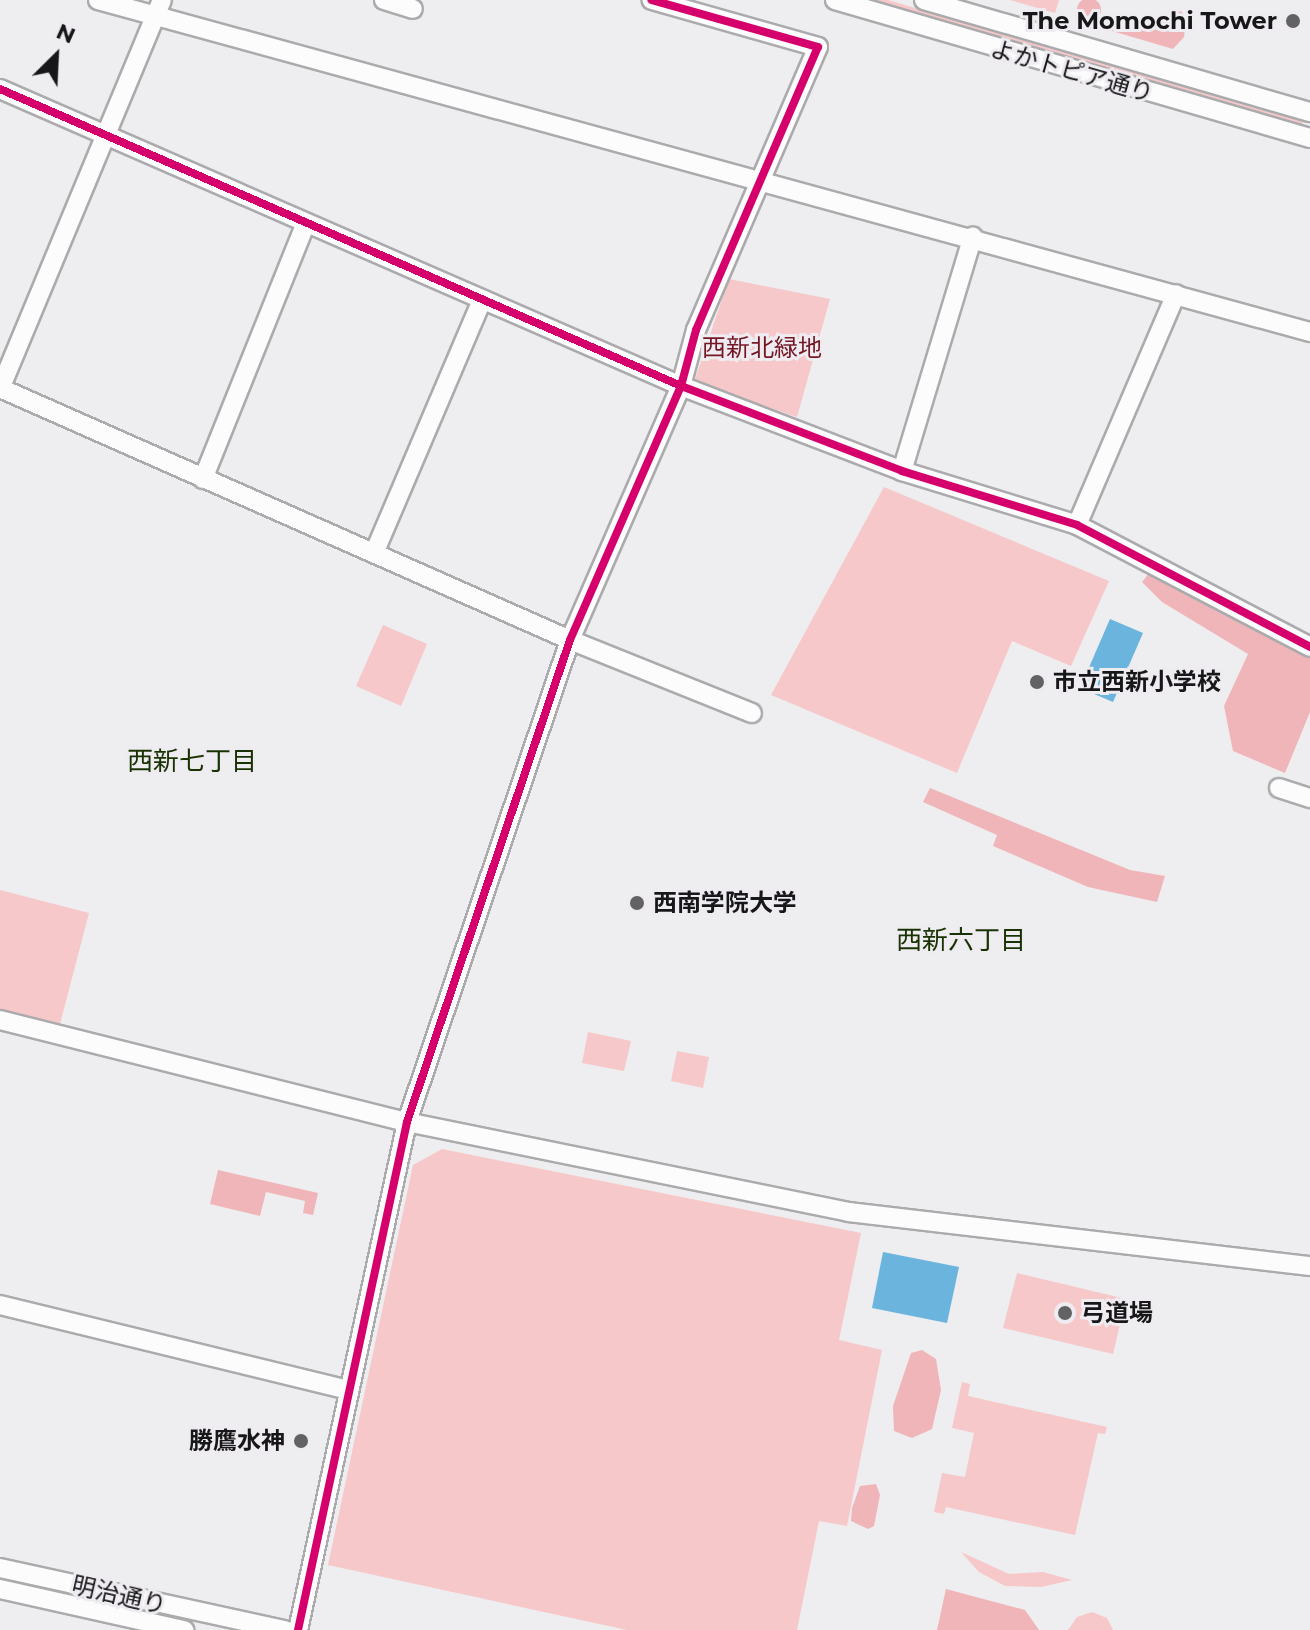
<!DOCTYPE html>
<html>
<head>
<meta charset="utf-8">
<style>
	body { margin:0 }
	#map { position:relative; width:1310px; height:1630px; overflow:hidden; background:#eeedef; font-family:Montserrat,"Noto Sans JP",sans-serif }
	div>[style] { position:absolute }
	.green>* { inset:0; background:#f7c8c9 }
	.forest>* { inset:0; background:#f0b5b8 }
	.round { border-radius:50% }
	.water>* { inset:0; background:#6ab4de }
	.roads { filter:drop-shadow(2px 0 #abaaac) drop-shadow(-2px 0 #abaaac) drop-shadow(0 2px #abaaac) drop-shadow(0 -2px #abaaac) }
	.minor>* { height:18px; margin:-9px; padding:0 9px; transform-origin:9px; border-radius:9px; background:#fcfcfd }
	.cycleway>* { height:8px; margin:-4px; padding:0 4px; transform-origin:4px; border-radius:4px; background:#d6006c }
	.dots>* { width:22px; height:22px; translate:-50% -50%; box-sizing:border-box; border:4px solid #eeecf0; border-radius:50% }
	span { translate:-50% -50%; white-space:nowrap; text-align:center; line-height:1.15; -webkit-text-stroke:6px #eeecf0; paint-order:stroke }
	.poi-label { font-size:24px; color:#171618; font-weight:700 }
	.right { translate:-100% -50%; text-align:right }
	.left { translate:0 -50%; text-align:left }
	.street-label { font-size:24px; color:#171618 }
	.park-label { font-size:24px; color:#741624 }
	.neighbourhood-label { font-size:26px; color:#183201 }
	.north { position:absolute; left:16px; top:16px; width:80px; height:80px; -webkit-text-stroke:6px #eeecf0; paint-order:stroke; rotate:24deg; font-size:22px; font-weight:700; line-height:32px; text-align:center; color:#171618 }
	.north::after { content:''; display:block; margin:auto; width:28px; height:36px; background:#171618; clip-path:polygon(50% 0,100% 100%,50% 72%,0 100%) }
</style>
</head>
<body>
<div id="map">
	<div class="green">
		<div style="clip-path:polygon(873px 0,888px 0,1303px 122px,1302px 126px)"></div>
		<div style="clip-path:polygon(1010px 0,1059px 0,1055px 13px)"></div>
		<div style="clip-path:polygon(729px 279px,830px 299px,797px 417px,694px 382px)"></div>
		<div style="clip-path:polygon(884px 487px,1109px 581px,1071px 666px,1012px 641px,957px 773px,771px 695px)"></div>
		<div style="clip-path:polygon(383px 625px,427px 644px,401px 706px,356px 686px)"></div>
		<div style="clip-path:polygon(0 890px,89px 913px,60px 1024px,0 1010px)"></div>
		<div style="clip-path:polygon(588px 1032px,631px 1041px,624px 1071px,582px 1063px)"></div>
		<div style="clip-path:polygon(677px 1051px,709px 1057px,703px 1088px,671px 1081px)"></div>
		<div style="clip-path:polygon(442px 1149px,861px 1233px,839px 1340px,882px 1350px,847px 1526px,819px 1521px,797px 1630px,627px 1630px,328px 1565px,413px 1165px)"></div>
		<div style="clip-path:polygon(1017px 1273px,1126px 1299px,1113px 1354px,1003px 1328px)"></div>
		<div style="clip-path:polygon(962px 1382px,970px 1384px,968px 1396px,1107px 1427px,1105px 1434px,1098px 1433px,1075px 1535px,946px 1507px,944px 1514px,934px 1512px,942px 1473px,965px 1477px,974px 1433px,952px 1428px)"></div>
		<div style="clip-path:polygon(961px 1552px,1009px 1574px,1043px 1572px,1072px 1580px,1041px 1587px,1005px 1586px,979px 1572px)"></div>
		<div style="clip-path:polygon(1092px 1612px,1107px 1618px,1113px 1630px,1068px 1630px,1077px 1617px)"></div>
	</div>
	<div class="forest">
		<div class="round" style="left:1077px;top:-2px;width:24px;height:24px"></div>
		<div style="clip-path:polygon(1181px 11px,1186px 18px,1184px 37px,1173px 49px,1112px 31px,1107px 25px,1111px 17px,1124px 16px,1160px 31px,1163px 17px)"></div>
		<div style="clip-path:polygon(1150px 572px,1310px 654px,1310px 712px,1285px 773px,1233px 751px,1224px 706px,1248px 654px,1162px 602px,1142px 582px)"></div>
		<div style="clip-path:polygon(930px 788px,1130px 870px,1165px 876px,1157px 902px,1088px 887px,993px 846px,997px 835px,923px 802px)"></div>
		<div style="clip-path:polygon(218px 1170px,318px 1193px,313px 1215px,303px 1213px,305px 1201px,266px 1192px,260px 1216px,210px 1204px)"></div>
		<div style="clip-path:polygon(922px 1350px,936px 1359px,941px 1390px,932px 1429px,912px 1438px,894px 1431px,893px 1406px,911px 1353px)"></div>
		<div style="clip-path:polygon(876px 1484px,880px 1495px,874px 1526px,868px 1529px,851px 1521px,852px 1508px,860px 1486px)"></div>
		<div style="clip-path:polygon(946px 1589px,1025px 1610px,1039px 1630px,937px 1630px)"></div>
	</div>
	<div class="water">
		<div style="clip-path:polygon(1110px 619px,1143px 633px,1113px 702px,1080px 688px)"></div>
		<div style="clip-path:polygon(883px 1252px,959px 1267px,947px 1323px,872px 1308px)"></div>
	</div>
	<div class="roads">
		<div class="minor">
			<div style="left:98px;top:0;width:1257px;rotate:15.32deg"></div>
			<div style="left:384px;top:0;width:30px;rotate:17deg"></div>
			<div style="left:835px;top:0;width:495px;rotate:16.2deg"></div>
			<div style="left:924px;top:0;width:402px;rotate:16.2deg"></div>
			<div style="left:0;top:89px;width:743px;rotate:23.56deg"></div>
			<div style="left:681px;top:386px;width:237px;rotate:21deg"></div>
			<div style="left:902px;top:471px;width:183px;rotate:17.1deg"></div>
			<div style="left:1077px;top:525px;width:263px;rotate:27.6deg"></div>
			<div style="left:0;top:388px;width:623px;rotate:23.85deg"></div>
			<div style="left:570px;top:640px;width:196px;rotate:21.9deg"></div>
			<div style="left:0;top:389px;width:421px;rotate:-67.4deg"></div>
			<div style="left:902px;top:471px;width:245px;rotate:-73.2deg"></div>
			<div style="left:203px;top:479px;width:274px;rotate:-68.1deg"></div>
			<div style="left:1077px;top:525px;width:251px;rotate:-66.8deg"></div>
			<div style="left:375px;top:551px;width:273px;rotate:-66.9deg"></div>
			<div style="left:1279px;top:788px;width:33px;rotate:18deg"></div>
			<div style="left:0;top:1020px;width:420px;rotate:14.1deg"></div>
			<div style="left:407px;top:1122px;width:451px;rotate:11.5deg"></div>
			<div style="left:849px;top:1212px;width:464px;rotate:6.7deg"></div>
			<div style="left:0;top:1305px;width:358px;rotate:13.7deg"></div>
			<div style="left:0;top:1568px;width:292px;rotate:12.3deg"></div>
			<div style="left:0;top:1589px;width:189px;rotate:12.6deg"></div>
			<div style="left:298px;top:1630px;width:520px;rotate:-77.89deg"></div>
			<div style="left:407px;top:1122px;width:509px;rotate:-71.32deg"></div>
			<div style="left:570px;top:640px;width:277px;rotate:-66.4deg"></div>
			<div style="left:681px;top:386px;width:58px;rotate:-75deg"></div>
			<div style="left:696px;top:330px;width:308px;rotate:-66.7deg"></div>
			<div style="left:818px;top:47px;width:173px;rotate:-164.2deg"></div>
		</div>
	</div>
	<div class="cycleway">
		<div style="left:0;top:89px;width:743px;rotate:23.56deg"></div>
		<div style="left:681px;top:386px;width:237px;rotate:21deg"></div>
		<div style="left:902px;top:471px;width:183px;rotate:17.1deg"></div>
		<div style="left:1077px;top:525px;width:263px;rotate:27.6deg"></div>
		<div style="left:298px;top:1630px;width:520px;rotate:-77.89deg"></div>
		<div style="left:407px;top:1122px;width:509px;rotate:-71.32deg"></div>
		<div style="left:570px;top:640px;width:277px;rotate:-66.4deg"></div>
		<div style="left:681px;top:386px;width:58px;rotate:-75deg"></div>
		<div style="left:696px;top:330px;width:308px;rotate:-66.7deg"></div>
		<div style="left:818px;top:47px;width:173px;rotate:-164.2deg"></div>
	</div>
	<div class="dots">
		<div style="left:1293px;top:21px;background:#626163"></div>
		<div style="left:1037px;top:682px;background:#626163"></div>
		<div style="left:637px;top:903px;background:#626163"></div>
		<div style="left:1065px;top:1313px;background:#626163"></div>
		<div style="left:301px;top:1441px;background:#626163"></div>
	</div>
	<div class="poi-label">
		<span class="right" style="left:1277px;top:21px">The Momochi Tower</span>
		<span class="left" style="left:1053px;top:682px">市立西新小学校</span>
		<span class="left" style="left:653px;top:903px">西南学院大学</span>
		<span class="left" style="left:1081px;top:1313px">弓道場</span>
		<span class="right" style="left:285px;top:1441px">勝鷹水神</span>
	</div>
	<div class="street-label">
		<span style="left:1072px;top:71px;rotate:16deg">よかトピア通り</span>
		<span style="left:119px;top:1595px;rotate:13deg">明治通り</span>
	</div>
	<div class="park-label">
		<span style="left:762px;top:348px">西新北緑地</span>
	</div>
	<div class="neighbourhood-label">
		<span style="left:192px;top:762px">西新七丁目</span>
		<span style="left:961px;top:941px">西新六丁目</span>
	</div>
	<div class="north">N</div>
</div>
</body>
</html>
